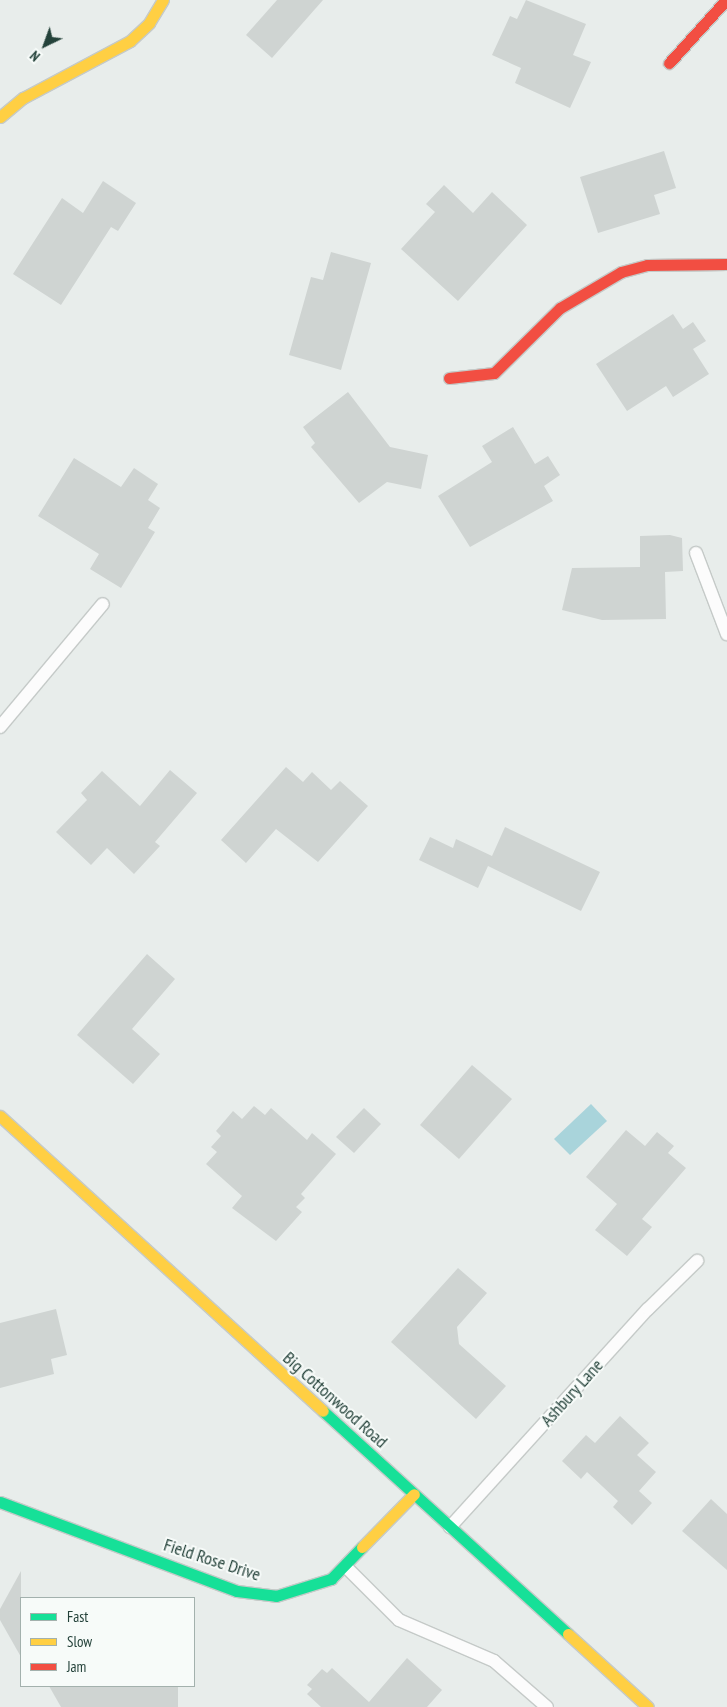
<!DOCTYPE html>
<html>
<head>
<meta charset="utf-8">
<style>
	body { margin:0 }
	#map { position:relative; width:727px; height:1707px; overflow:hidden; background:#e8edeb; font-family:"PT Sans Narrow",sans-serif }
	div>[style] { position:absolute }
	.water>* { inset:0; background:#a9d4db }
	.building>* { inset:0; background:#cfd4d2 }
	.roads { filter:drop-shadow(1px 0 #c5cac8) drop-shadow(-1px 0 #c5cac8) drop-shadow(0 1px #c5cac8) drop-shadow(0 -1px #c5cac8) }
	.lane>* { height:12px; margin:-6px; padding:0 6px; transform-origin:6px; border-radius:6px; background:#fcfcfc }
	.fast>* { height:11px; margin:-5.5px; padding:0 5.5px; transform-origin:5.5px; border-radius:5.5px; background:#16e098 }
	.slow>* { height:11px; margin:-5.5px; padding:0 5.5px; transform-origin:5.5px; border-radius:5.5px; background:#ffcf43 }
	.jam>* { height:11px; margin:-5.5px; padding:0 5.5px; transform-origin:5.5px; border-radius:5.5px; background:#f24e42 }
	span { translate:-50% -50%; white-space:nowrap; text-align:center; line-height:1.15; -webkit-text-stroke:4px #f7fbf9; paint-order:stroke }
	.street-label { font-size:18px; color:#24423a }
	.legend { position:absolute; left:20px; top:1597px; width:175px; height:90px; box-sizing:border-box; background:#f7fbf9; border:1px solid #a3b1ad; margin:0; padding:6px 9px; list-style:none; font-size:15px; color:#24423a }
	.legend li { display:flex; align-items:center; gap:10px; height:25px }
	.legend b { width:25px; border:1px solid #a3b1ad }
	.north { position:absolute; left:20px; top:20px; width:50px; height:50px; -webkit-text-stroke:4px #f7fbf9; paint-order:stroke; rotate:222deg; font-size:14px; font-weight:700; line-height:20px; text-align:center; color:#24423a }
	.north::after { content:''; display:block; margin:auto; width:18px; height:22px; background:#24423a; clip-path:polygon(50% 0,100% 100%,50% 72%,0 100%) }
</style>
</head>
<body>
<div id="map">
	<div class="water">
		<div style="clip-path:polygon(591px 1104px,607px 1121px,570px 1155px,554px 1139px)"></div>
	</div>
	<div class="building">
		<div style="clip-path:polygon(277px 0,323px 0,272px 58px,246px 35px)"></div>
		<div style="clip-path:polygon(526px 0,586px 24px,573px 55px,591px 62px,570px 108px,515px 83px,521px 68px,492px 55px,510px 16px,517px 19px)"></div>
		<div style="clip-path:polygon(664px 151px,676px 188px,654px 195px,660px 214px,598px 233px,580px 177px)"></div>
		<div style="clip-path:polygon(103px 181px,136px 203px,118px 231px,111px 227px,61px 305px,13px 274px,62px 198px,83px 213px)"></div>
		<div style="clip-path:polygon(444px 185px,473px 213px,492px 192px,527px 225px,458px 301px,401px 249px,435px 212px,426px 204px)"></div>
		<div style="clip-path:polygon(331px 252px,371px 263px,341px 370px,289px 355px,311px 277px,323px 280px)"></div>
		<div style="clip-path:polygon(673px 314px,683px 329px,693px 322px,706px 341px,693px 349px,709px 374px,673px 397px,666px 386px,627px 411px,596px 364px)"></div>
		<div style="clip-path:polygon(348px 392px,390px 447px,428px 455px,421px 489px,387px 482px,359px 503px,311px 447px,315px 443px,303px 427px)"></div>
		<div style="clip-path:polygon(513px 427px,535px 464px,548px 456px,560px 475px,544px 486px,553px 501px,470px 547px,438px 496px,492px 462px,482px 446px)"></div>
		<div style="clip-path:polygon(74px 458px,121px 487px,134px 468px,158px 484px,148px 500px,160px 508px,148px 528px,155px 532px,121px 588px,90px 569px,99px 554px,38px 516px)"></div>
		<div style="clip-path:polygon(670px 535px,682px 538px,683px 571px,665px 572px,666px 619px,602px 620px,562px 610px,572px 568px,640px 567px,640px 536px)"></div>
		<div style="clip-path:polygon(286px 767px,303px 782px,312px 772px,331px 790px,340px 781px,368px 806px,318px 862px,276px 829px,246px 863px,221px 840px)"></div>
		<div style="clip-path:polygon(170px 770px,197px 793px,155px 842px,160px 846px,134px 874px,107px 848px,91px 865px,56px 832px,87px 800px,81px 793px,102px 771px,140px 806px)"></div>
		<div style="clip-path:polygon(505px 827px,600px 872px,581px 911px,488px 866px,478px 888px,419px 860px,430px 837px,453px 848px,456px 839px,492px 856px)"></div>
		<div style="clip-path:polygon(147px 954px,175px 979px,132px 1029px,160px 1054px,133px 1084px,77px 1035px)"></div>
		<div style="clip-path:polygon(472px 1065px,512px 1099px,459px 1159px,420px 1125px)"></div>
		<div style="clip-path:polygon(254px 1106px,265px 1115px,271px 1108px,307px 1140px,312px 1133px,336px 1154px,301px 1194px,305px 1198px,296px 1207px,302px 1212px,276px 1241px,232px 1208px,242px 1196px,206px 1164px,217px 1152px,211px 1147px,221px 1136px,216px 1131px,233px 1111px,242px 1119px)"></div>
		<div style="clip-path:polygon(364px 1108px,381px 1124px,354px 1153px,336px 1137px)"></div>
		<div style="clip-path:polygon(626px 1130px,645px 1146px,657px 1132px,674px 1146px,668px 1153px,686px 1168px,642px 1219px,652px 1227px,627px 1256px,595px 1230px,617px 1204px,586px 1177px)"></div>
		<div style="clip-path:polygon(458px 1268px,487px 1293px,457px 1327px,459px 1344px,506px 1386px,476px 1419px,391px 1342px)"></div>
		<div style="clip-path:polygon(56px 1309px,67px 1355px,51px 1359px,54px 1374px,0 1388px,0 1323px)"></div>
		<div style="clip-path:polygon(620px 1416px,649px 1443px,637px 1455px,656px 1472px,639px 1491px,652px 1503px,632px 1525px,613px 1507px,618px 1501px,587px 1472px,581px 1479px,562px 1461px,586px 1435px,595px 1443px)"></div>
		<div style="clip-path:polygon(711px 1499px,727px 1514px,727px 1570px,682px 1531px)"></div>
		<div style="clip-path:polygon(21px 1571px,21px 1657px,0 1620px,0 1609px)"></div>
		<div style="clip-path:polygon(407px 1658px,442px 1690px,427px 1707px,321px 1707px,307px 1694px,312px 1689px,307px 1685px,322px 1669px,327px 1673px,332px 1668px,369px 1702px)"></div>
		<div style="clip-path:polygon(49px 1686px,178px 1686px,178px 1707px,61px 1707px)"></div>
	</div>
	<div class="roads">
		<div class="lane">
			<div style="left:696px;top:553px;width:87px;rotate:69.1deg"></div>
			<div style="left:0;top:727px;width:160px;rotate:-50.1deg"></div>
			<div style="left:450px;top:1527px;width:294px;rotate:-47.8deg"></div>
			<div style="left:648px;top:1309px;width:69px;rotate:-44.4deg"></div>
			<div style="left:346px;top:1567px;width:75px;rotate:45deg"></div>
			<div style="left:399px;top:1620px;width:103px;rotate:23.3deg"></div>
			<div style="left:494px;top:1661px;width:70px;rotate:41deg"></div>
		</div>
		<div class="fast">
			<div style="left:323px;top:1411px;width:331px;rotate:42.3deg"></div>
			<div style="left:0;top:1502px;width:253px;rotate:20.6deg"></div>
			<div style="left:237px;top:1591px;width:39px;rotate:7deg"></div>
			<div style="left:276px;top:1596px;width:58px;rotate:-17.2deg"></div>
			<div style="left:331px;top:1579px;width:45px;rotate:-45.9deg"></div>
		</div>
		<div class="slow">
			<div style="left:0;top:117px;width:30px;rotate:-40deg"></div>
			<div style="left:23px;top:98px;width:121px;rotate:-28deg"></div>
			<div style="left:130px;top:41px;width:26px;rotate:-43deg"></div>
			<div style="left:149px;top:23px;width:27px;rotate:-59deg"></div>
			<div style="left:0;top:1116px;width:437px;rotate:42.4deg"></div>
			<div style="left:362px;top:1547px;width:74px;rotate:-45.5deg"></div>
			<div style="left:568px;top:1634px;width:108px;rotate:42.4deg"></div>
		</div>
		<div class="jam">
			<div style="left:669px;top:63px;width:85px;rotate:-47.9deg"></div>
			<div style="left:449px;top:378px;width:45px;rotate:-6.3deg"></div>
			<div style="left:494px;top:373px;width:93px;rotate:-44.6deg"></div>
			<div style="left:560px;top:308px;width:71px;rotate:-30.5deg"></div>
			<div style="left:621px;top:272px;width:27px;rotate:-15deg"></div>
			<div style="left:647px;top:265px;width:80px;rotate:-0.7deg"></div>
		</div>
	</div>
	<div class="street-label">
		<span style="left:572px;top:1393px;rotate:-48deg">Ashbury Lane</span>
		<span style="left:335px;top:1400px;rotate:42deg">Big Cottonwood Road</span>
		<span style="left:212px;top:1560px;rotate:18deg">Field Rose Drive</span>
	</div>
	<ul class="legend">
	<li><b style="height:6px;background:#16e098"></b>Fast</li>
	<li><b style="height:6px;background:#ffcf43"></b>Slow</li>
	<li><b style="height:6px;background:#f24e42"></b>Jam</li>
	</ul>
	<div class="north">N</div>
</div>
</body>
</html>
